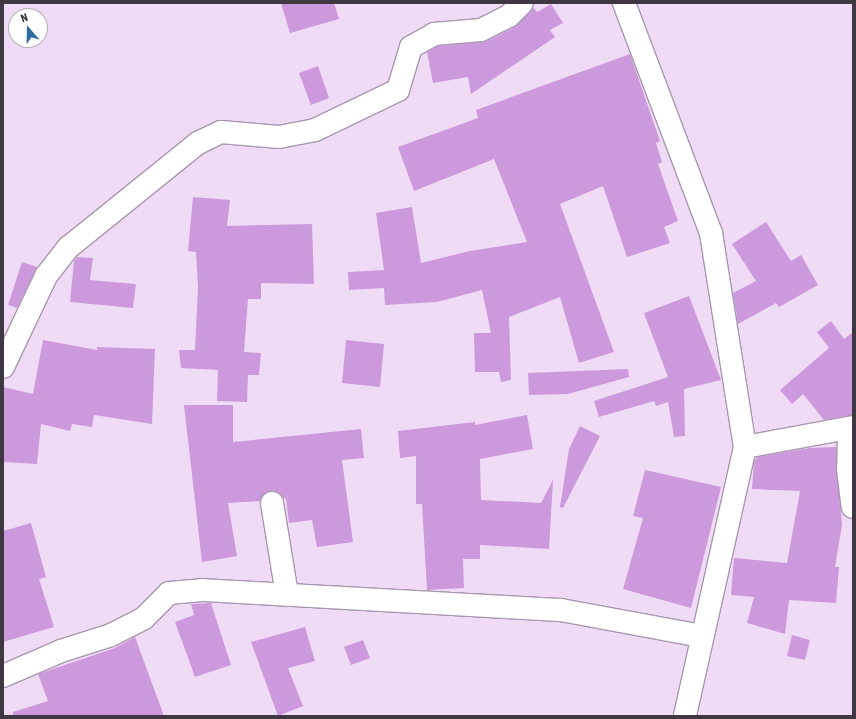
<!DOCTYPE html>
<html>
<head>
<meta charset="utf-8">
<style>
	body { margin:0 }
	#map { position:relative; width:856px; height:719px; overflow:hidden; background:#f0dbf6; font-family:"Asap Condensed",sans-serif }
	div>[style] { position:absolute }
	.building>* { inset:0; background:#cd99dd }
	.roads { filter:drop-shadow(1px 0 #a996af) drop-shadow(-1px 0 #a996af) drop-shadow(0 1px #a996af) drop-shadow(0 -1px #a996af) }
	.minor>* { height:22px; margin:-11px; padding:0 11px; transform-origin:11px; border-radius:11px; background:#fff }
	span { translate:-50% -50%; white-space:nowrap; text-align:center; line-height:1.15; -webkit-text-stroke:4px #fff; paint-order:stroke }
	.frame { position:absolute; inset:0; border:4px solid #3f3742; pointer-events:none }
	.north { position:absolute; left:8px; top:8px; width:40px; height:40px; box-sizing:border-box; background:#fff; border:1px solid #b2afb3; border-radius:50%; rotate:340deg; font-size:11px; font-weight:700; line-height:16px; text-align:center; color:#3f3742 }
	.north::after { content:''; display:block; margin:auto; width:14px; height:18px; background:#2e6ba2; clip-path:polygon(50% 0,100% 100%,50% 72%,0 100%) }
</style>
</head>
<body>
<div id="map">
	<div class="building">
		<div style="clip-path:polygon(281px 3px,334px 3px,339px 19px,290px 33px)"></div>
		<div style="clip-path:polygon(551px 4px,563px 23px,550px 30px,555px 37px,471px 94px,468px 77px,433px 83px,427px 52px,438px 46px,487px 41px,515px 27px,534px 8px,537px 12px)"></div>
		<div style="clip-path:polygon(630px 54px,660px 141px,656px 143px,662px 162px,658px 164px,678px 221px,664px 227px,670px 243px,627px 257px,603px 186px,560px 204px,614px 352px,579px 363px,560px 297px,509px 317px,511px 380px,501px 382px,499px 372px,475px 372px,474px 333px,491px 333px,482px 290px,437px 302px,385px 305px,384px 288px,349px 290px,348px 272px,384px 270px,376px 213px,412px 207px,421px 263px,470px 251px,527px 242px,494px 159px,414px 191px,398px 147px,478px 118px,476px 110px)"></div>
		<div style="clip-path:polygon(318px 66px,329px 98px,311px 105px,299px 73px)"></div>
		<div style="clip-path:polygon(193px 197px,230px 200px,227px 226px,312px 224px,314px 284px,261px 283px,261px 299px,248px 299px,244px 352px,261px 353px,259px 375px,248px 375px,247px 402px,217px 401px,218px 370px,181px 368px,179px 350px,195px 350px,198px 287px,196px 252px,188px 251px)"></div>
		<div style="clip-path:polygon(766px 222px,791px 261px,801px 255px,818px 285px,779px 307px,776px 303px,738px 324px,733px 293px,756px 281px,732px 244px)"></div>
		<div style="clip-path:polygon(77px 257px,93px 258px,90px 280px,136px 284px,133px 308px,70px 302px,74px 261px)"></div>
		<div style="clip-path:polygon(22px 262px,37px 267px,17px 308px,8px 305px)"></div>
		<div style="clip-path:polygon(689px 296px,721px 380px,684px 389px,685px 436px,674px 437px,668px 402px,656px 406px,654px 401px,599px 417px,594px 401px,668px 377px,644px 313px)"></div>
		<div style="clip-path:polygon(831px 321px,844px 339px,853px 332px,853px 415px,824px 420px,803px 394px,792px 404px,780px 390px,829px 348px,817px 332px)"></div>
		<div style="clip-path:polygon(43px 340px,97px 350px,97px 347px,155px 349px,152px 424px,94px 415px,92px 427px,72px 424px,70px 431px,41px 424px,37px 464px,3px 462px,3px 387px,33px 394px)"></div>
		<div style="clip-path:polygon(346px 340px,384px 344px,380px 387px,342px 383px)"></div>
		<div style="clip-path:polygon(628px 369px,629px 377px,568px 394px,529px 395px,528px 373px)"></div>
		<div style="clip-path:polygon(184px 405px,233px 405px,233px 442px,361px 429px,364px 458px,342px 460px,353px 542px,317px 547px,312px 520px,289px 523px,286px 499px,270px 491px,264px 494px,260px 501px,228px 503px,237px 556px,202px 562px)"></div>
		<div style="clip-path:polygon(527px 415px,533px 449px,480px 459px,481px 500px,541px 503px,553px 480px,549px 549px,480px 545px,480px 559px,463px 559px,464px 588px,427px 590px,422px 504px,416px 504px,416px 456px,400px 458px,398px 431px,475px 422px,475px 425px)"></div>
		<div style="clip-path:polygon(580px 426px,600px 436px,563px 508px,560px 507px,569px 449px)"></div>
		<div style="clip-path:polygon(836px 447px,842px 525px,835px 567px,839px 567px,836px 603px,789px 600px,785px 634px,747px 623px,754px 597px,731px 595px,734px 558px,787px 563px,800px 491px,752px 489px,754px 462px,757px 457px,809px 448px)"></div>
		<div style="clip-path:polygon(645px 470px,721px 487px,691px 608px,623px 589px,643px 518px,633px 516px)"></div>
		<div style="clip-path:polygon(31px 523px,46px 577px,39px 579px,54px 627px,3px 642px,3px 531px)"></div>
		<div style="clip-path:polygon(211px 603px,231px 665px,195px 677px,175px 622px,194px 615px,191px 604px)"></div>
		<div style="clip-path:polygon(305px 627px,315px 661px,288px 668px,303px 706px,278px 716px,251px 642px)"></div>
		<div style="clip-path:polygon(792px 635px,810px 640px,805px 660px,787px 656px)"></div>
		<div style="clip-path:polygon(135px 637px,164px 716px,13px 716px,13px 712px,48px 701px,38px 674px,115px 648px)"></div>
		<div style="clip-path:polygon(363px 640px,370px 658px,351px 665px,344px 647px)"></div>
	</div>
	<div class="roads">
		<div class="minor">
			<div style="left:624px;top:3px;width:246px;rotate:69.3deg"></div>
			<div style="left:711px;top:233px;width:217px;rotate:81deg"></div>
			<div style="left:745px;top:447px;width:276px;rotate:102.6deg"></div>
			<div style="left:3px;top:367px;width:101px;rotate:-64.7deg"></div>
			<div style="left:46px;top:276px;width:37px;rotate:-52deg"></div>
			<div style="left:69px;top:247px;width:166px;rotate:-38.9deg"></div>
			<div style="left:198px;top:143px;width:25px;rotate:-26deg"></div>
			<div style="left:221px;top:132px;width:58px;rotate:4.9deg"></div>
			<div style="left:279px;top:137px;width:37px;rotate:-11deg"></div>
			<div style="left:315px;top:130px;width:92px;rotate:-25.7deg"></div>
			<div style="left:398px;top:90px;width:45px;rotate:-73.2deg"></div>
			<div style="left:411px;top:47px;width:26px;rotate:-29deg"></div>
			<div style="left:434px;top:34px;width:47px;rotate:-4.9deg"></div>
			<div style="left:481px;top:30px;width:31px;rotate:-27deg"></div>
			<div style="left:509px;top:16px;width:18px;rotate:-45deg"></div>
			<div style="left:849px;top:430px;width:39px;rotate:91deg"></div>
			<div style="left:848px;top:469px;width:38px;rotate:83deg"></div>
			<div style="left:745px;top:447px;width:110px;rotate:-10.5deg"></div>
			<div style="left:272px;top:503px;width:93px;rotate:80.7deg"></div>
			<div style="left:3px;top:676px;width:63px;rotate:-23.3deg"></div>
			<div style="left:61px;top:651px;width:52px;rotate:-17.7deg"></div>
			<div style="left:111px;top:635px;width:37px;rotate:-27deg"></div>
			<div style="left:144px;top:618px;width:35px;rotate:-45deg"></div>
			<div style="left:169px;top:593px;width:33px;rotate:-5deg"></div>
			<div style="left:202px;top:590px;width:360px;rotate:3.2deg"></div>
			<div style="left:561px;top:610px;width:142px;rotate:10.5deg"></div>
		</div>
	</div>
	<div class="frame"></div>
	<div class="north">N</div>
</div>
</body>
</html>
